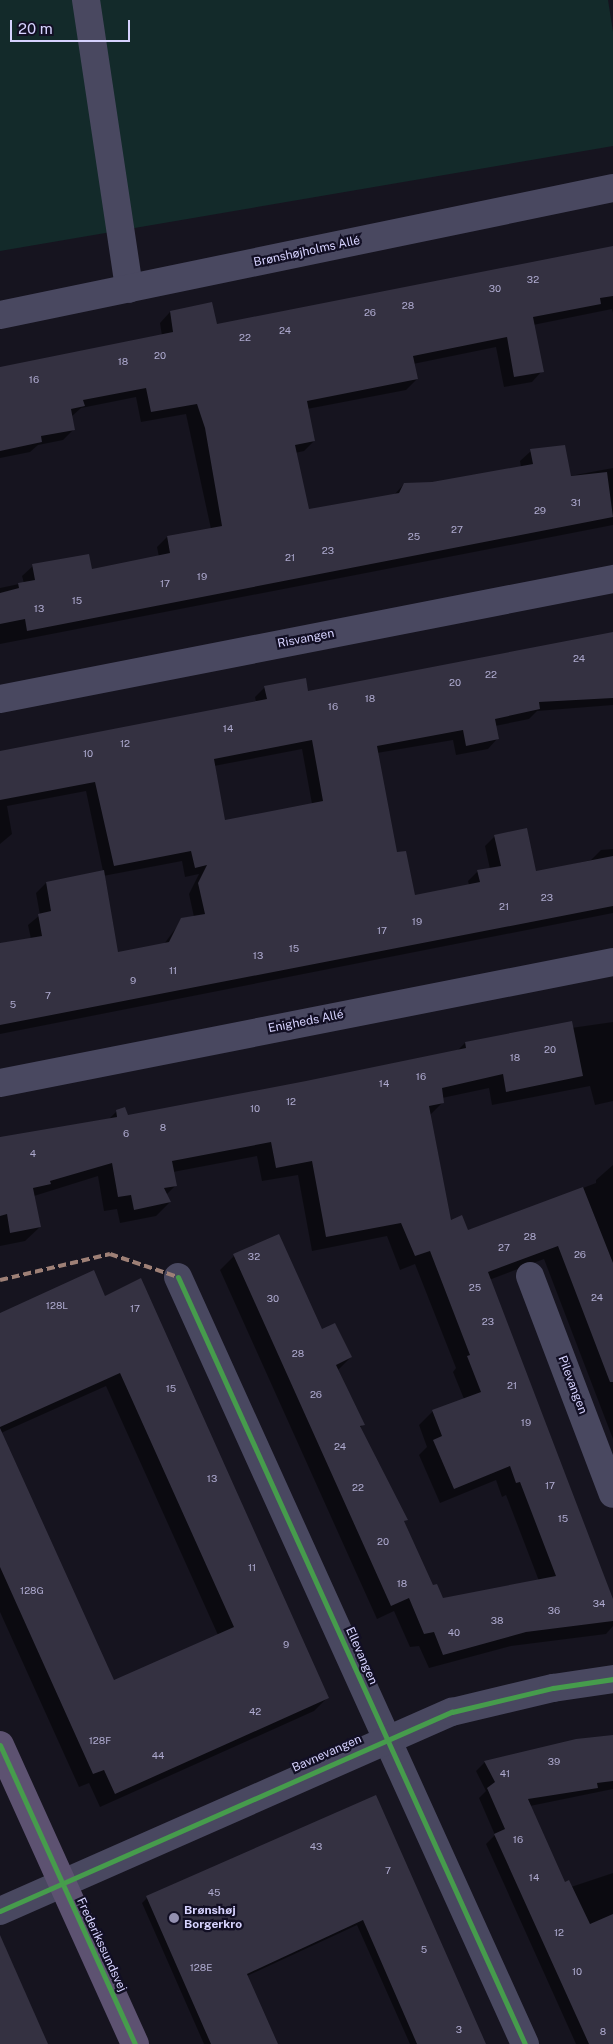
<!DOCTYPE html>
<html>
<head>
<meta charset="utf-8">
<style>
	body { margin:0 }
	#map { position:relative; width:613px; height:2044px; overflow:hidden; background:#16141f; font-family:"Public Sans",sans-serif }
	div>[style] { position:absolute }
	.green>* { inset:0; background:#132a2a }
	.shadow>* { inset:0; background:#0007 }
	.building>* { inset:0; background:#343141 }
	.minor>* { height:28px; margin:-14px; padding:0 14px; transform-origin:14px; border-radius:14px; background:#494860 }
	.major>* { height:28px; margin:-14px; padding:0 14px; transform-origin:14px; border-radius:14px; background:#5d5271 }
	.quiet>* { height:4px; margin-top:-2px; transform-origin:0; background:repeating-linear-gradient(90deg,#9e8076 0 8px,transparent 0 12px) }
	.cycleway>* { height:5px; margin:-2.5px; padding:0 2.5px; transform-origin:2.5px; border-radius:2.5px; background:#469c4c }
	.dots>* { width:14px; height:14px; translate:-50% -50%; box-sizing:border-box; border:2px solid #120f24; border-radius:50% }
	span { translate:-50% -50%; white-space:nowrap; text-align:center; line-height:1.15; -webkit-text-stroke:4.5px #120f24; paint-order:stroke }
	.number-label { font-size:10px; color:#aeaacf }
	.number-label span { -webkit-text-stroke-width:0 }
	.street-label { font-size:12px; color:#d6d2fe }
	.poi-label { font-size:12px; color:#d6d2fe; font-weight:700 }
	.left { translate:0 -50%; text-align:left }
	.scale { position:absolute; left:10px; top:20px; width:120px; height:22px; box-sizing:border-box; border:2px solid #d6d2fe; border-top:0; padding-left:6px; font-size:15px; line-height:18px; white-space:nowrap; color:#d6d2fe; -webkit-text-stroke:4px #120f24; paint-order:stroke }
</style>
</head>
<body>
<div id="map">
	<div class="green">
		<div style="clip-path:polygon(0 0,608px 0,613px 32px,613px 146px,0 251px)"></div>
	</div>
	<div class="shadow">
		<div style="clip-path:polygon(613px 248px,613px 313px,612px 309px,533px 325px,542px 371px,532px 382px,504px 387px,496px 347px,413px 364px,417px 379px,406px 390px,307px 409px,314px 441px,304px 451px,295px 453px,308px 510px,394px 495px,404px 484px,432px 483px,521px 467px,520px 461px,531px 451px,570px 476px,613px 468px,613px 525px,0 644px,0 588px,24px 583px,22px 576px,33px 566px,91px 570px,159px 557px,157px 547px,167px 537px,211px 529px,186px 414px,141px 422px,136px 397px,81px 408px,71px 417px,74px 429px,63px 440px,38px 445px,30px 452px,0 458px,0 368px,162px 336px,160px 323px,170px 312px,216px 326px)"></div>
		<div style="clip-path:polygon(evenodd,613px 633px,613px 705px,537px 711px,529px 719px,495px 726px,497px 739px,488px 749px,456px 755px,453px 740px,377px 753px,396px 854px,414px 896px,469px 885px,468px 881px,478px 871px,490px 869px,485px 846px,495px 836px,535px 873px,591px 860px,601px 850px,613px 849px,613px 913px,0 1034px,0 944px,31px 939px,28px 925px,40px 915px,36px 893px,46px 883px,103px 871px,86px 791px,7px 806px,12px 834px,0 844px,0 752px,256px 702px,255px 697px,265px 687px,307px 692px,613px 633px,302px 749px,312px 804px,224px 822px,214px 766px,302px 749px,613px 633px,182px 861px,185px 877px,199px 874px,189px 894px,194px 917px,182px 920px,164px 944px,117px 954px,103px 876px,182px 861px)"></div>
		<div style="clip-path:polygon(613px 1022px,613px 1101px,595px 1105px,590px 1086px,492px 1105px,489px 1088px,442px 1098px,443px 1102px,429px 1116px,450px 1221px,467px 1232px,596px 1183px,596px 1180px,613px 1165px,613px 1439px,544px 1259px,489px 1280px,613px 1602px,613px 1626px,606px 1634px,511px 1646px,429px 1668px,419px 1646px,410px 1647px,394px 1611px,377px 1619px,220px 1270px,234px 1256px,351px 1357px,338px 1370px,363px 1424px,360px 1428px,406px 1519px,403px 1522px,432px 1587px,443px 1600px,539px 1581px,506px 1495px,502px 1497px,496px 1480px,440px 1503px,419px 1455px,427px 1447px,419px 1425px,433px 1411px,464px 1399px,453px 1372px,456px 1368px,415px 1264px,400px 1270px,387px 1236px,312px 1251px,298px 1175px,262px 1181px,257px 1156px,173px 1172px,175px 1186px,166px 1195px,170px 1202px,156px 1216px,120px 1223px,117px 1209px,104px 1211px,98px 1176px,34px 1196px,40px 1227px,25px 1241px,0 1246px,0 1138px,109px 1119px,117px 1111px,128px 1116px,202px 1103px,457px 1051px,465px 1043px)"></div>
		<div style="clip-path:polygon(evenodd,104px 1298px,328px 1697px,314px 1711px,100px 1807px,89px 1783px,79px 1787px,0 1612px,0 1314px,104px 1298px,106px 1386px,218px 1635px,113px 1682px,1px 1433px,106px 1386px)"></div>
		<div style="clip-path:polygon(613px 1736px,613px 1789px,530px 1806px,564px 1883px,571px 1887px,613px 1873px,613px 2044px,576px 2044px,486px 1844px,495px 1835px,479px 1798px,486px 1791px,476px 1771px,485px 1762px)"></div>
		<div style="clip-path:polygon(375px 1797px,485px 2044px,410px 2044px,357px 1925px,247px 1976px,277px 2044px,204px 2044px,142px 1903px,147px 1898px)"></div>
	</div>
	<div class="building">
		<div style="clip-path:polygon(613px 246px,613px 296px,600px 298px,601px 304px,533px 317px,544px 372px,514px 377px,507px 337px,413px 356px,418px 379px,307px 401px,315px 441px,295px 445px,309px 509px,399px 493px,404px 483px,432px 482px,533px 464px,530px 449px,565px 445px,571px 476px,607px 472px,613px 517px,27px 631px,25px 619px,0 624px,0 593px,19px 588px,18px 583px,35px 580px,32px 564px,89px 554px,92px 569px,170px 553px,167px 536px,222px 526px,205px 428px,197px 404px,151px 412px,146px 388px,83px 400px,85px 406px,71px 409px,75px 430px,41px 436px,42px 442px,0 451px,0 367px,173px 332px,170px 311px,212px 302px,217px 324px)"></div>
		<div style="clip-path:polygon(evenodd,613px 632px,613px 698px,539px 702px,540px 709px,495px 719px,499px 739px,466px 746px,463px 730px,377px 746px,397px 852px,406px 851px,415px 895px,480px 882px,477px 870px,501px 866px,494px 835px,527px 828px,536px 871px,613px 856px,613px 906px,0 1025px,0 943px,42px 936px,38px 914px,51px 911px,46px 882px,104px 870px,118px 952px,169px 942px,181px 918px,205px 914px,198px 883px,207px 865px,195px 868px,191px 851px,114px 866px,95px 782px,0 800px,0 751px,267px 699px,264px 686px,306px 678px,308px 691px,613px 632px,312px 740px,323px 801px,225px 820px,214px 759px,312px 740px)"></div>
		<div style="clip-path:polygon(572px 1021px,583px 1076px,506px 1092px,503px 1074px,442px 1088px,444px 1103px,429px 1106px,451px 1220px,462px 1215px,468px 1230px,583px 1187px,613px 1263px,613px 1382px,610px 1382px,558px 1246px,488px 1272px,613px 1599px,613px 1621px,526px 1632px,443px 1655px,434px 1632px,424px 1634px,409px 1598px,391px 1606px,233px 1254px,279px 1234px,322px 1329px,335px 1323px,352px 1357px,336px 1365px,365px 1425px,360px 1426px,408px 1520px,404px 1521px,433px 1585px,437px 1584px,443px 1598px,556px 1576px,520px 1482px,516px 1483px,510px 1466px,454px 1489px,433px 1440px,442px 1436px,432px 1410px,481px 1392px,467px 1356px,470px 1355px,430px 1251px,415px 1256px,401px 1223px,326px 1237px,312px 1161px,276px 1168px,271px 1142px,172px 1161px,177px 1186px,164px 1188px,171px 1202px,134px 1210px,131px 1195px,118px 1197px,112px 1163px,50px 1181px,51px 1184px,33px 1188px,41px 1227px,10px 1233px,7px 1214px,0 1216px,0 1137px,117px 1117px,116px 1110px,125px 1107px,128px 1115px,306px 1081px,466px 1048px,465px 1042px)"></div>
		<div style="clip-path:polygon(94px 1270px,105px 1296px,141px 1278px,329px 1698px,115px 1794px,104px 1770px,93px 1774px,0 1567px,0 1428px,114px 1680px,234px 1627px,120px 1373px,0 1427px,0 1313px)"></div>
		<div style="clip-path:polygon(613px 1735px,613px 1781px,597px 1783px,598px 1788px,528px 1799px,565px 1882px,569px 1880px,590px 1924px,613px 1914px,613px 2044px,589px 2044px,494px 1834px,505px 1829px,487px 1788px,495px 1782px,484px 1761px,576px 1739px)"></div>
		<div style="clip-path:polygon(376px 1795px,486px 2044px,417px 2044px,363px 1920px,247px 1974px,278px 2044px,211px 2044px,146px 1896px)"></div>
		<div style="clip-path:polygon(0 1935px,48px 2044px,0 2044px)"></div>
	</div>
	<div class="minor">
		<div style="left:86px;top:0;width:292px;rotate:81.5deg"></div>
		<div style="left:0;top:315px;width:626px;rotate:-11.7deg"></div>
		<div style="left:0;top:699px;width:625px;rotate:-11.08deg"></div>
		<div style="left:0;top:1083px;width:625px;rotate:-11.17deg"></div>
		<div style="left:530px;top:1276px;width:233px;rotate:69.2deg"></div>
		<div style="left:178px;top:1277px;width:842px;rotate:65.66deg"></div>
		<div style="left:0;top:1911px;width:494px;rotate:-23.8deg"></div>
		<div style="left:452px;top:1712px;width:104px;rotate:-13.4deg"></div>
		<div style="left:553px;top:1688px;width:61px;rotate:-8.5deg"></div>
	</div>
	<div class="major">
		<div style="left:0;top:1745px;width:328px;rotate:65.7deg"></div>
	</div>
	<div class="quiet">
		<div style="left:0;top:1280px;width:113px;rotate:-13.3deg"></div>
		<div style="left:110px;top:1254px;width:72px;rotate:18.7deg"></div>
	</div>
	<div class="cycleway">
		<div style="left:178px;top:1277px;width:842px;rotate:65.66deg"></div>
		<div style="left:0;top:1745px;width:328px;rotate:65.7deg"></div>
		<div style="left:0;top:1911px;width:494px;rotate:-23.8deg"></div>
		<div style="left:452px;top:1712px;width:104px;rotate:-13.4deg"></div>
		<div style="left:553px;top:1688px;width:61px;rotate:-8.5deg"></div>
	</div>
	<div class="dots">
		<div style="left:174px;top:1918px;background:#9390b0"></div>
	</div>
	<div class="number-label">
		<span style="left:533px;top:280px">32</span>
		<span style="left:495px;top:289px">30</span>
		<span style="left:408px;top:306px">28</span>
		<span style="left:370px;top:313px">26</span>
		<span style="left:285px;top:331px">24</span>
		<span style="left:245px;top:338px">22</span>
		<span style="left:160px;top:356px">20</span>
		<span style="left:123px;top:362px">18</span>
		<span style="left:34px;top:380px">16</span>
		<span style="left:576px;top:503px">31</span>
		<span style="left:540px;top:511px">29</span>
		<span style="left:457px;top:530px">27</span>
		<span style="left:414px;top:537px">25</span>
		<span style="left:328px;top:551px">23</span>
		<span style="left:290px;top:558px">21</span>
		<span style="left:202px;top:577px">19</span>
		<span style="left:165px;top:584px">17</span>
		<span style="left:77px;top:601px">15</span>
		<span style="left:39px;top:609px">13</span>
		<span style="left:579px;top:659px">24</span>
		<span style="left:491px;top:675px">22</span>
		<span style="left:455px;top:683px">20</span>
		<span style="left:370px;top:699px">18</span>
		<span style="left:333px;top:707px">16</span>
		<span style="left:228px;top:729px">14</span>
		<span style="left:125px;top:744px">12</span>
		<span style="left:88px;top:754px">10</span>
		<span style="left:547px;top:898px">23</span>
		<span style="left:504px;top:907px">21</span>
		<span style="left:417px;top:922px">19</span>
		<span style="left:382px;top:931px">17</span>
		<span style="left:294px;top:949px">15</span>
		<span style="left:258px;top:956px">13</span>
		<span style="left:173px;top:971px">11</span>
		<span style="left:133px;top:981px">9</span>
		<span style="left:48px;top:996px">7</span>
		<span style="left:13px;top:1005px">5</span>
		<span style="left:550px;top:1050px">20</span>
		<span style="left:515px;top:1058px">18</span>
		<span style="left:421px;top:1077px">16</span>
		<span style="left:384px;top:1084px">14</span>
		<span style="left:291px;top:1102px">12</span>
		<span style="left:255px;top:1109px">10</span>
		<span style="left:163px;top:1128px">8</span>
		<span style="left:126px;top:1134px">6</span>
		<span style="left:33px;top:1154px">4</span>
		<span style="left:530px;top:1237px">28</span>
		<span style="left:504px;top:1248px">27</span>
		<span style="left:580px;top:1255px">26</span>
		<span style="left:254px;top:1257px">32</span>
		<span style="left:475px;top:1288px">25</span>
		<span style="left:597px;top:1298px">24</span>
		<span style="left:273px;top:1299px">30</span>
		<span style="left:57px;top:1306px">128L</span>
		<span style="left:135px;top:1309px">17</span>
		<span style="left:488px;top:1322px">23</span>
		<span style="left:298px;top:1354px">28</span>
		<span style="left:512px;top:1386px">21</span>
		<span style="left:171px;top:1389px">15</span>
		<span style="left:316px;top:1395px">26</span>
		<span style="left:526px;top:1423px">19</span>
		<span style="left:340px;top:1447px">24</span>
		<span style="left:212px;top:1479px">13</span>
		<span style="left:550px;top:1486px">17</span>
		<span style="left:358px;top:1488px">22</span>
		<span style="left:563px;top:1519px">15</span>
		<span style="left:383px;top:1542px">20</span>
		<span style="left:252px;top:1568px">11</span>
		<span style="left:402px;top:1584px">18</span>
		<span style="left:32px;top:1591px">128G</span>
		<span style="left:599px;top:1604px">34</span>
		<span style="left:554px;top:1611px">36</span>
		<span style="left:497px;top:1621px">38</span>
		<span style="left:454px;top:1633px">40</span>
		<span style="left:286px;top:1645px">9</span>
		<span style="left:255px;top:1712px">42</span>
		<span style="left:100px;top:1741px">128F</span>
		<span style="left:158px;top:1756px">44</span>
		<span style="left:554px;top:1762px">39</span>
		<span style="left:505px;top:1774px">41</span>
		<span style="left:518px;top:1840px">16</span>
		<span style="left:316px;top:1847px">43</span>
		<span style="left:388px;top:1871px">7</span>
		<span style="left:534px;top:1878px">14</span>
		<span style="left:214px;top:1893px">45</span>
		<span style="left:559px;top:1933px">12</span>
		<span style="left:424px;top:1950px">5</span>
		<span style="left:201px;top:1968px">128E</span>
		<span style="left:577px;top:1972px">10</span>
		<span style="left:459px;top:2030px">3</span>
		<span style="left:603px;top:2032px">8</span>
	</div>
	<div class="street-label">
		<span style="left:307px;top:252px;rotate:-12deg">Brønshøjholms Allé</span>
		<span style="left:306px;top:639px;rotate:-11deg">Risvangen</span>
		<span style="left:306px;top:1022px;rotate:-11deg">Enigheds Allé</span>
		<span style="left:572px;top:1385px;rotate:69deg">Pilevangen</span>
		<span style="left:361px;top:1656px;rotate:66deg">Ellevangen</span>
		<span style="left:327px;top:1754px;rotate:-24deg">Bavnevangen</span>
		<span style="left:101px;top:1945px;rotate:65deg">Frederikssundsvej</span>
	</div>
	<div class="poi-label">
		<span class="left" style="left:184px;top:1918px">Brønshøj<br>Borgerkro</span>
	</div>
	<div class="scale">20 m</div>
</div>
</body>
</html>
